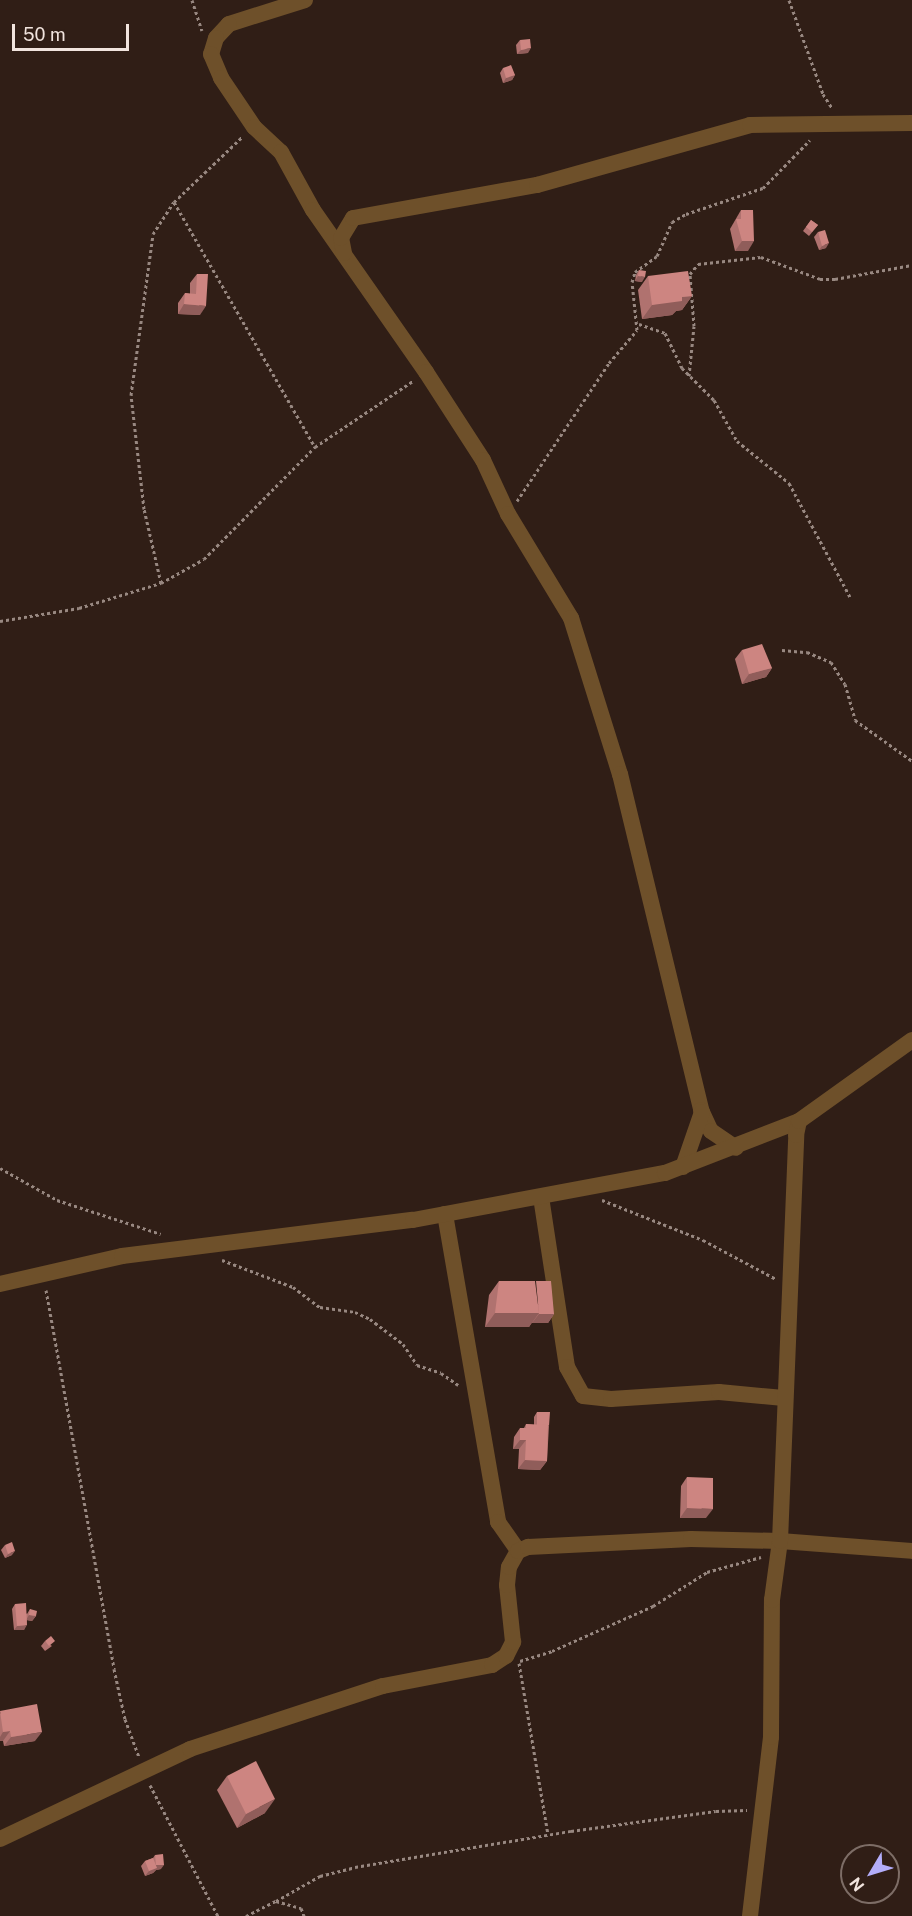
<!DOCTYPE html>
<html>
<head>
<meta charset="utf-8">
<style>
	body { margin:0 }
	#map { position:relative; width:912px; height:1916px; overflow:hidden; background:#301e16; font-family:"Public Sans",sans-serif }
	div>[style] { position:absolute }
	.path>* { height:3px; margin-top:-1.5px; transform-origin:0; background:repeating-linear-gradient(90deg,#988881 0 3px,transparent 0 6px) }
	.minor>* { height:16px; margin:-8px; padding:0 8px; transform-origin:8px; border-radius:8px; background:#6e502a }
	.wall>* { inset:0; background:#b0726f }
	.shaded-wall>* { inset:0; background:#905d5a }
	.building>* { inset:0; background:#cd8581 }
	span { translate:-50% -50%; white-space:nowrap; text-align:center; line-height:1.15; -webkit-text-stroke:6px #301e16; paint-order:stroke }
	.north { position:absolute; left:840px; top:1844px; width:60px; height:60px; box-sizing:border-box; background:#301e16; border:2px solid #7d6d66; border-radius:50%; rotate:232deg; font-size:16px; font-weight:700; line-height:24px; text-align:center; color:#f1e4de }
	.north::after { content:''; display:block; margin:auto; width:21px; height:27px; background:#b3adf9; clip-path:polygon(50% 0,100% 100%,50% 72%,0 100%) }
	.scale { position:absolute; left:12px; top:24px; width:117px; height:27px; box-sizing:border-box; border:3px solid #f1e4de; border-top:0; padding-left:8px; font-size:18px; line-height:21px; white-space:nowrap; color:#f1e4de; -webkit-text-stroke:4px #301e16; paint-order:stroke }
</style>
</head>
<body>
<div id="map">
	<div class="path">
		<div style="left:192px;top:0;width:32px;rotate:72deg"></div>
		<div style="left:789px;top:0;width:100px;rotate:70.1deg"></div>
		<div style="left:823px;top:94px;width:17px;rotate:57deg"></div>
		<div style="left:174px;top:202px;width:283px;rotate:60.1deg"></div>
		<div style="left:639px;top:324px;width:28px;rotate:19deg"></div>
		<div style="left:665px;top:333px;width:39px;rotate:64deg"></div>
		<div style="left:682px;top:368px;width:45px;rotate:45deg"></div>
		<div style="left:714px;top:400px;width:47px;rotate:60.7deg"></div>
		<div style="left:737px;top:441px;width:67px;rotate:38.9deg"></div>
		<div style="left:789px;top:483px;width:129px;rotate:61.8deg"></div>
		<div style="left:689px;top:376px;width:50px;rotate:-84.3deg"></div>
		<div style="left:694px;top:326px;width:52px;rotate:-94.4deg"></div>
		<div style="left:690px;top:274px;width:13px;rotate:-51deg"></div>
		<div style="left:698px;top:264px;width:63px;rotate:-6.3deg"></div>
		<div style="left:761px;top:257px;width:63px;rotate:20.4deg"></div>
		<div style="left:820px;top:279px;width:15px"></div>
		<div style="left:835px;top:279px;width:78px;rotate:-10.3deg"></div>
		<div style="left:517px;top:501px;width:166px;rotate:-56.3deg"></div>
		<div style="left:609px;top:363px;width:43px;rotate:-49.7deg"></div>
		<div style="left:637px;top:330px;width:48px;rotate:-95.9deg"></div>
		<div style="left:632px;top:282px;width:10px;rotate:-73deg"></div>
		<div style="left:635px;top:272px;width:27px;rotate:-36deg"></div>
		<div style="left:657px;top:256px;width:37px;rotate:-66deg"></div>
		<div style="left:672px;top:222px;width:16px;rotate:-30deg"></div>
		<div style="left:686px;top:214px;width:81px;rotate:-18.7deg"></div>
		<div style="left:763px;top:188px;width:67px;rotate:-45.6deg"></div>
		<div style="left:161px;top:583px;width:76px;rotate:-102.9deg"></div>
		<div style="left:144px;top:509px;width:115px;rotate:-96.5deg"></div>
		<div style="left:131px;top:395px;width:162px;rotate:-82.2deg"></div>
		<div style="left:153px;top:234px;width:38px;rotate:-57deg"></div>
		<div style="left:174px;top:202px;width:95px;rotate:-43.7deg"></div>
		<div style="left:0;top:621px;width:80px;rotate:-9.3deg"></div>
		<div style="left:79px;top:608px;width:86px;rotate:-17deg"></div>
		<div style="left:161px;top:583px;width:49px;rotate:-29.2deg"></div>
		<div style="left:204px;top:559px;width:158px;rotate:-45.3deg"></div>
		<div style="left:315px;top:447px;width:118px;rotate:-34deg"></div>
		<div style="left:782px;top:650px;width:25px;rotate:5deg"></div>
		<div style="left:807px;top:652px;width:26px;rotate:23deg"></div>
		<div style="left:831px;top:662px;width:26px;rotate:58deg"></div>
		<div style="left:845px;top:684px;width:37px;rotate:74deg"></div>
		<div style="left:855px;top:720px;width:70px;rotate:35.7deg"></div>
		<div style="left:0;top:1168px;width:65px;rotate:29.3deg"></div>
		<div style="left:57px;top:1200px;width:109px;rotate:18.1deg"></div>
		<div style="left:602px;top:1200px;width:109px;rotate:21.6deg"></div>
		<div style="left:703px;top:1240px;width:83px;rotate:28.1deg"></div>
		<div style="left:222px;top:1260px;width:76px;rotate:20.8deg"></div>
		<div style="left:293px;top:1287px;width:34px;rotate:37deg"></div>
		<div style="left:320px;top:1307px;width:35px;rotate:8deg"></div>
		<div style="left:355px;top:1312px;width:17px;rotate:25deg"></div>
		<div style="left:370px;top:1319px;width:41px;rotate:37.1deg"></div>
		<div style="left:403px;top:1344px;width:25px;rotate:56deg"></div>
		<div style="left:417px;top:1365px;width:25px;rotate:18deg"></div>
		<div style="left:441px;top:1373px;width:21px;rotate:35deg"></div>
		<div style="left:46px;top:1290px;width:385px;rotate:79.8deg"></div>
		<div style="left:114px;top:1669px;width:51px;rotate:77.6deg"></div>
		<div style="left:125px;top:1719px;width:40px;rotate:69.8deg"></div>
		<div style="left:520px;top:1661px;width:34px;rotate:-17deg"></div>
		<div style="left:552px;top:1651px;width:111px;rotate:-24deg"></div>
		<div style="left:653px;top:1606px;width:64px;rotate:-32.2deg"></div>
		<div style="left:707px;top:1572px;width:56px;rotate:-15.5deg"></div>
		<div style="left:519px;top:1663px;width:174px;rotate:80.4deg"></div>
		<div style="left:150px;top:1785px;width:148px;rotate:62.6deg"></div>
		<div style="left:276px;top:1901px;width:51px;rotate:-29.6deg"></div>
		<div style="left:320px;top:1876px;width:36px;rotate:-14deg"></div>
		<div style="left:355px;top:1867px;width:219px;rotate:-9.5deg"></div>
		<div style="left:571px;top:1831px;width:146px;rotate:-7.9deg"></div>
		<div style="left:716px;top:1811px;width:31px;rotate:-2deg"></div>
		<div style="left:246px;top:1916px;width:34px;rotate:-27deg"></div>
		<div style="left:276px;top:1901px;width:26px;rotate:16deg"></div>
		<div style="left:301px;top:1908px;width:9px;rotate:69deg"></div>
	</div>
	<div class="minor">
		<div style="left:305px;top:0;width:80px;rotate:162.5deg"></div>
		<div style="left:229px;top:24px;width:19px;rotate:133deg"></div>
		<div style="left:216px;top:38px;width:17px;rotate:107deg"></div>
		<div style="left:211px;top:54px;width:26px;rotate:67deg"></div>
		<div style="left:221px;top:78px;width:59px;rotate:56deg"></div>
		<div style="left:254px;top:127px;width:37px;rotate:43deg"></div>
		<div style="left:281px;top:152px;width:66px;rotate:61.1deg"></div>
		<div style="left:313px;top:210px;width:198px;rotate:55.1deg"></div>
		<div style="left:426px;top:372px;width:105px;rotate:57.1deg"></div>
		<div style="left:483px;top:460px;width:60px;rotate:65.2deg"></div>
		<div style="left:508px;top:514px;width:122px;rotate:58.8deg"></div>
		<div style="left:571px;top:618px;width:164px;rotate:72.6deg"></div>
		<div style="left:620px;top:774px;width:346px;rotate:76.4deg"></div>
		<div style="left:701px;top:1110px;width:23px;rotate:65deg"></div>
		<div style="left:711px;top:1131px;width:30px;rotate:34deg"></div>
		<div style="left:344px;top:253px;width:15px;rotate:-101deg"></div>
		<div style="left:341px;top:238px;width:23px;rotate:-59deg"></div>
		<div style="left:353px;top:218px;width:187px;rotate:-10.2deg"></div>
		<div style="left:537px;top:185px;width:221px;rotate:-15.7deg"></div>
		<div style="left:750px;top:125px;width:162px;rotate:-0.7deg"></div>
		<div style="left:683px;top:1167px;width:58px;rotate:-70.9deg"></div>
		<div style="left:541px;top:1197px;width:172px;rotate:81.3deg"></div>
		<div style="left:567px;top:1367px;width:33px;rotate:61deg"></div>
		<div style="left:583px;top:1396px;width:28px;rotate:6deg"></div>
		<div style="left:611px;top:1399px;width:108px;rotate:-3.7deg"></div>
		<div style="left:719px;top:1392px;width:65px;rotate:5.3deg"></div>
		<div style="left:445px;top:1214px;width:313px;rotate:80.2deg"></div>
		<div style="left:498px;top:1522px;width:35px;rotate:55deg"></div>
		<div style="left:0;top:1284px;width:125px;rotate:-12.9deg"></div>
		<div style="left:122px;top:1256px;width:293px;rotate:-7.1deg"></div>
		<div style="left:413px;top:1220px;width:256px;rotate:-10.6deg"></div>
		<div style="left:665px;top:1173px;width:144px;rotate:-21.2deg"></div>
		<div style="left:0;top:1839px;width:210px;rotate:-25.3deg"></div>
		<div style="left:190px;top:1749px;width:203px;rotate:-18.1deg"></div>
		<div style="left:383px;top:1686px;width:111px;rotate:-10.9deg"></div>
		<div style="left:492px;top:1665px;width:17px;rotate:-33deg"></div>
		<div style="left:506px;top:1656px;width:16px;rotate:-63deg"></div>
		<div style="left:513px;top:1642px;width:57px;rotate:-96deg"></div>
		<div style="left:507px;top:1585px;width:18px;rotate:-84deg"></div>
		<div style="left:509px;top:1567px;width:18px;rotate:-61deg"></div>
		<div style="left:518px;top:1551px;width:11px;rotate:-22deg"></div>
		<div style="left:528px;top:1547px;width:163px;rotate:-2.8deg"></div>
		<div style="left:691px;top:1539px;width:89px;rotate:1.3deg"></div>
		<div style="left:780px;top:1541px;width:132px;rotate:4.3deg"></div>
		<div style="left:750px;top:1916px;width:180px;rotate:-83.3deg"></div>
		<div style="left:771px;top:1737px;width:137px;rotate:-89.6deg"></div>
		<div style="left:772px;top:1600px;width:60px;rotate:-82.3deg"></div>
		<div style="left:780px;top:1541px;width:406px;rotate:-87.7deg"></div>
		<div style="left:796px;top:1135px;width:14px;rotate:-78deg"></div>
		<div style="left:799px;top:1121px;width:139px;rotate:-35.6deg"></div>
	</div>
	<div class="wall">
		<div style="clip-path:polygon(520px 40px,528px 53px,517px 54px,516px 45px)"></div>
		<div style="clip-path:polygon(503px 68px,515px 75px,512px 80px,503px 83px,500px 73px)"></div>
		<div style="clip-path:polygon(741px 210px,748px 251px,735px 251px,730px 229px)"></div>
		<div style="clip-path:polygon(811px 220px,818px 225px,809px 236px,803px 231px)"></div>
		<div style="clip-path:polygon(818px 232px,826px 248px,819px 250px,814px 237px)"></div>
		<div style="clip-path:polygon(639px 270px,642px 282px,635px 281px,636px 275px)"></div>
		<div style="clip-path:polygon(197px 274px,200px 315px,178px 314px,178px 303px,185px 293px,190px 294px,190px 283px)"></div>
		<div style="clip-path:polygon(648px 276px,692px 296px,682px 310px,676px 311px,672px 315px,642px 319px,638px 290px)"></div>
		<div style="clip-path:polygon(742px 650px,772px 668px,766px 677px,742px 684px,735px 659px)"></div>
		<div style="clip-path:polygon(499px 1281px,554px 1314px,548px 1323px,532px 1323px,532px 1322px,529px 1327px,485px 1327px,489px 1295px)"></div>
		<div style="clip-path:polygon(537px 1412px,549px 1426px,547px 1461px,540px 1470px,518px 1469px,519px 1449px,513px 1449px,514px 1437px,520px 1428px,524px 1428px,526px 1424px,534px 1425px,534px 1417px)"></div>
		<div style="clip-path:polygon(687px 1477px,706px 1518px,680px 1518px,681px 1486px)"></div>
		<div style="clip-path:polygon(5px 1545px,12px 1555px,5px 1558px,1px 1550px)"></div>
		<div style="clip-path:polygon(15px 1604px,27px 1614px,30px 1609px,36px 1616px,32px 1621px,27px 1620px,24px 1630px,14px 1630px,12px 1609px)"></div>
		<div style="clip-path:polygon(45px 1641px,52px 1646px,45px 1651px,41px 1646px)"></div>
		<div style="clip-path:polygon(0 1713px,35px 1741px,4px 1746px,3px 1741px,0 1741px)"></div>
		<div style="clip-path:polygon(227px 1776px,265px 1813px,237px 1828px,217px 1790px)"></div>
		<div style="clip-path:polygon(155px 1855px,161px 1869px,156px 1870px,153px 1873px,145px 1876px,141px 1866px,145px 1861px,153px 1858px)"></div>
	</div>
	<div class="shaded-wall">
		<div style="clip-path:polygon(531px 48px,528px 53px,517px 54px,521px 50px)"></div>
		<div style="clip-path:polygon(515px 75px,512px 80px,503px 83px,506px 78px)"></div>
		<div style="clip-path:polygon(742px 241px,754px 241px,748px 251px,735px 251px)"></div>
		<div style="clip-path:polygon(829px 243px,826px 248px,819px 250px,822px 246px)"></div>
		<div style="clip-path:polygon(638px 276px,645px 277px,642px 282px,635px 281px)"></div>
		<div style="clip-path:polygon(692px 296px,682px 310px,676px 311px,672px 315px,642px 319px,652px 305px,682px 297px)"></div>
		<div style="clip-path:polygon(184px 304px,206px 306px,200px 315px,178px 314px)"></div>
		<div style="clip-path:polygon(772px 668px,766px 677px,742px 684px,749px 674px)"></div>
		<div style="clip-path:polygon(495px 1313px,539px 1313px,529px 1327px,485px 1327px)"></div>
		<div style="clip-path:polygon(539px 1314px,554px 1314px,548px 1323px,532px 1323px)"></div>
		<div style="clip-path:polygon(520px 1440px,526px 1440px,519px 1449px,513px 1449px)"></div>
		<div style="clip-path:polygon(525px 1460px,547px 1461px,540px 1470px,518px 1469px)"></div>
		<div style="clip-path:polygon(687px 1508px,713px 1509px,706px 1518px,680px 1518px)"></div>
		<div style="clip-path:polygon(15px 1551px,12px 1555px,5px 1558px,8px 1554px)"></div>
		<div style="clip-path:polygon(29px 1615px,36px 1616px,32px 1621px,26px 1620px)"></div>
		<div style="clip-path:polygon(27px 1625px,24px 1630px,14px 1630px,17px 1626px)"></div>
		<div style="clip-path:polygon(10px 1731px,3px 1741px,0 1741px,0 1737px,3px 1732px)"></div>
		<div style="clip-path:polygon(42px 1732px,35px 1741px,4px 1746px,11px 1737px)"></div>
		<div style="clip-path:polygon(275px 1799px,265px 1813px,237px 1828px,246px 1814px)"></div>
		<div style="clip-path:polygon(156px 1865px,164px 1865px,161px 1869px,156px 1870px,153px 1873px,145px 1876px,149px 1871px)"></div>
	</div>
	<div class="building">
		<div style="clip-path:polygon(530px 39px,531px 48px,521px 50px,520px 40px)"></div>
		<div style="clip-path:polygon(511px 65px,515px 75px,506px 78px,503px 68px)"></div>
		<div style="clip-path:polygon(741px 210px,753px 210px,754px 241px,742px 241px,736px 219px,741px 219px)"></div>
		<div style="clip-path:polygon(811px 220px,818px 225px,812px 232px,806px 227px)"></div>
		<div style="clip-path:polygon(825px 230px,829px 243px,822px 246px,818px 232px)"></div>
		<div style="clip-path:polygon(639px 270px,646px 271px,645px 277px,638px 276px)"></div>
		<div style="clip-path:polygon(688px 271px,692px 296px,682px 297px,682px 301px,652px 305px,648px 276px)"></div>
		<div style="clip-path:polygon(197px 274px,208px 274px,206px 306px,184px 304px,185px 293px,196px 294px)"></div>
		<div style="clip-path:polygon(762px 644px,772px 668px,749px 674px,742px 650px)"></div>
		<div style="clip-path:polygon(499px 1281px,535px 1281px,539px 1313px,495px 1313px)"></div>
		<div style="clip-path:polygon(536px 1281px,551px 1281px,554px 1314px,539px 1314px)"></div>
		<div style="clip-path:polygon(537px 1412px,550px 1412px,549px 1426px,548px 1425px,537px 1425px)"></div>
		<div style="clip-path:polygon(526px 1424px,548px 1425px,547px 1461px,525px 1460px,526px 1440px,520px 1440px,520px 1428px,526px 1428px)"></div>
		<div style="clip-path:polygon(687px 1477px,713px 1478px,713px 1509px,687px 1508px)"></div>
		<div style="clip-path:polygon(12px 1542px,15px 1551px,8px 1554px,5px 1545px)"></div>
		<div style="clip-path:polygon(26px 1603px,27px 1625px,17px 1626px,15px 1604px)"></div>
		<div style="clip-path:polygon(30px 1609px,37px 1611px,36px 1616px,29px 1615px)"></div>
		<div style="clip-path:polygon(51px 1636px,55px 1641px,49px 1646px,45px 1641px)"></div>
		<div style="clip-path:polygon(37px 1704px,42px 1732px,11px 1737px,10px 1731px,3px 1732px,0 1711px)"></div>
		<div style="clip-path:polygon(256px 1761px,275px 1799px,246px 1814px,227px 1776px)"></div>
		<div style="clip-path:polygon(163px 1854px,164px 1865px,156px 1865px,155px 1855px)"></div>
		<div style="clip-path:polygon(153px 1858px,157px 1868px,149px 1871px,145px 1861px)"></div>
	</div>
	<div class="north">N</div>
	<div class="scale">50 m</div>
</div>
</body>
</html>
